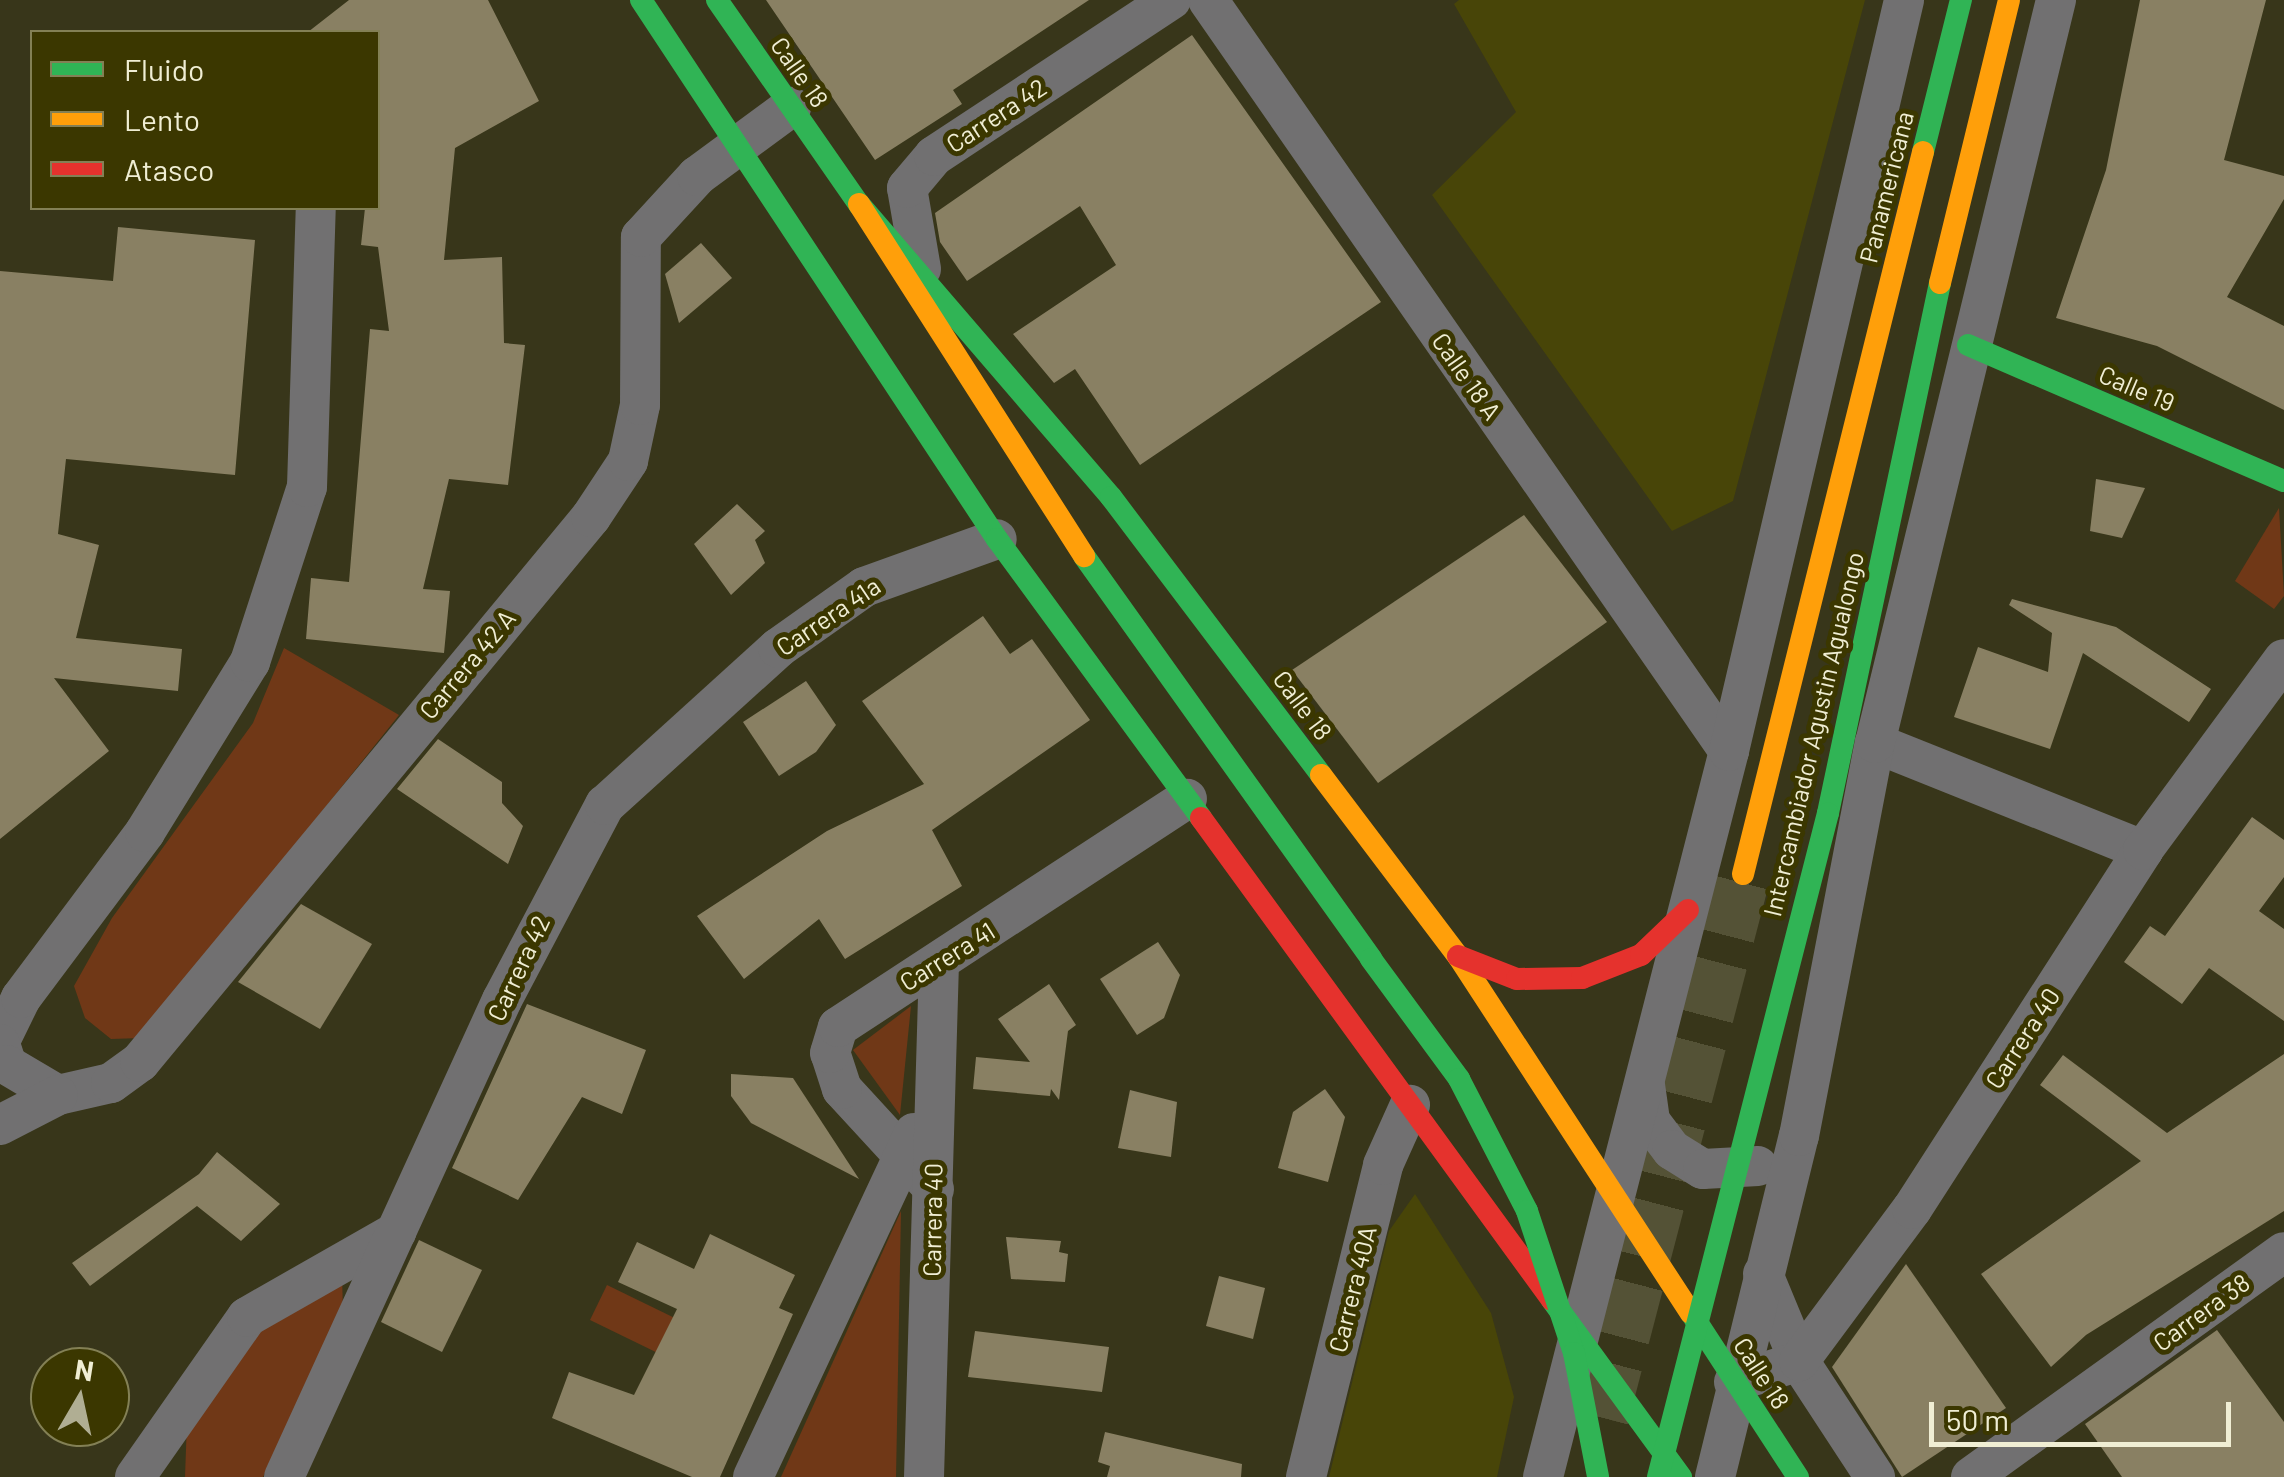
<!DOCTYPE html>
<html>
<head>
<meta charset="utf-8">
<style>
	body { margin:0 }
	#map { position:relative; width:2284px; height:1477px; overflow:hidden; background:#38361a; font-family:Barlow,sans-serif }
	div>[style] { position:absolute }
	.built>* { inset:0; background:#484508 }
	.green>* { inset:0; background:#703817 }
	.building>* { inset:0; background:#898063 }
	.primary-tunnel>* { height:55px; margin-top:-27.5px; transform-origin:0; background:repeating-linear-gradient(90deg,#545236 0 55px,transparent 0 83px) }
	.street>* { height:40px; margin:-20px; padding:0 20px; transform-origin:20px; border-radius:20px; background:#717071 }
	.fast>* { height:22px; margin:-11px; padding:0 11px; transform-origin:11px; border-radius:11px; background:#30b455 }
	.slow>* { height:22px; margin:-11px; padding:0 11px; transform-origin:11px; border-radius:11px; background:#ff9f0a }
	.jam>* { height:22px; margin:-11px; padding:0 11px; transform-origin:11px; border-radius:11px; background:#e5322d }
	.fast-bridge>* { height:22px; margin:-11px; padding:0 11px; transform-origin:11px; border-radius:11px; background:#30b455 }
	span { translate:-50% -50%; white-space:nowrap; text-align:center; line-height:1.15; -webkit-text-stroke:10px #3b3700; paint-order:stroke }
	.street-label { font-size:25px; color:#f0eed4 }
	.legend { position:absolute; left:30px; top:30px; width:350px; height:180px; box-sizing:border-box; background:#3b3700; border:2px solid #838055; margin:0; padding:12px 18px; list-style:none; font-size:30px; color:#f0eed4 }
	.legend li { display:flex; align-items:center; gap:20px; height:50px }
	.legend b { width:50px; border:2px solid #838055 }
	.north { position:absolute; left:30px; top:1347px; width:100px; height:100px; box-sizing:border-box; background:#3b3700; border:2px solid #838055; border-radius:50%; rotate:9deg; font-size:28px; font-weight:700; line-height:40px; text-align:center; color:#f0eed4 }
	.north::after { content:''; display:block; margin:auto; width:35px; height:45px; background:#b0ae93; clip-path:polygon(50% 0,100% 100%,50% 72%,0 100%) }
	.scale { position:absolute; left:1929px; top:1402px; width:302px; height:45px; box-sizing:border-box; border:5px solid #f0eed4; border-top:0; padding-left:12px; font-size:30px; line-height:35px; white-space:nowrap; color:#f0eed4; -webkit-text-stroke:8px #3b3700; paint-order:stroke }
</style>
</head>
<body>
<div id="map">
	<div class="built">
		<div style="clip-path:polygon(1459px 0,1865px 0,1733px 501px,1672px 531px,1432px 195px,1516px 112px,1454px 4px)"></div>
		<div style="clip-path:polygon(1415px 1194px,1491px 1313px,1514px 1397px,1497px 1477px,1329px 1477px,1389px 1231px)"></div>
	</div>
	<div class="green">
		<div style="clip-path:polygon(2279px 508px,2284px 596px,2274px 609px,2235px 581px)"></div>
		<div style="clip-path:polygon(284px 648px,399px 715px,141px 1038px,111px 1039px,85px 1018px,74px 986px,112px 918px,253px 723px)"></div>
		<div style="clip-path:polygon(911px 1006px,900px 1115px,853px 1050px)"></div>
		<div style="clip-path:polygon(901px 1211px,896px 1477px,781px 1477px)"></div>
		<div style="clip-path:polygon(342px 1274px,343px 1313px,263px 1477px,185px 1477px,187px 1421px,248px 1337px)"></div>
		<div style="clip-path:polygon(607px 1285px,685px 1323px,668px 1358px,590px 1320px)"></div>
	</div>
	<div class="building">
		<div style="clip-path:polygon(349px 0,488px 0,539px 101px,455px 148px,444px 260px,502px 257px,504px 343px,525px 345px,508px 485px,449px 479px,423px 589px,450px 591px,444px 653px,306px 639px,311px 578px,349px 582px,370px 329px,389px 331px,378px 247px,361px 245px,365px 208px,378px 208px,378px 32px,308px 32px)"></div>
		<div style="clip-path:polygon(766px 0,1089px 0,953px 90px,962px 104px,875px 160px)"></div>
		<div style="clip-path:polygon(2140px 0,2266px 0,2224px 160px,2284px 176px,2284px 199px,2227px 297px,2284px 326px,2284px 410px,2157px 346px,2056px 318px,2106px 170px)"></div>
		<div style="clip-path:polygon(1192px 35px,1381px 302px,1140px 465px,1075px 369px,1054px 383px,1013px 334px,1116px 265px,1080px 206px,967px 281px,940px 242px,935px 213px)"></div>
		<div style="clip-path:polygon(118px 227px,255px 240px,235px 475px,66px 459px,58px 534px,99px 545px,76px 638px,182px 649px,178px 691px,54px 678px,109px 751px,0 839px,0 271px,113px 281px)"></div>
		<div style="clip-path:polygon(701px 243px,732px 278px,679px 323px,665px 274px)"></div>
		<div style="clip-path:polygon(2096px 479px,2145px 488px,2122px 538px,2090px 531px)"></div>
		<div style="clip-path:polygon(737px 504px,765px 531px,755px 540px,765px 563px,731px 595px,694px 544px)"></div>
		<div style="clip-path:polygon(1524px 515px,1607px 622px,1378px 783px,1292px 670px)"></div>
		<div style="clip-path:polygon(2012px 599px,2116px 627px,2211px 689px,2189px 722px,2083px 653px,2050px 749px,1954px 717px,1978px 647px,2048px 672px,2052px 633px,2009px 605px)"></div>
		<div style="clip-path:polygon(983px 616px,1010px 654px,1032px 639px,1090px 720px,932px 830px,962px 886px,845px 959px,819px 919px,744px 979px,697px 916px,827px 831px,924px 784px,862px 701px)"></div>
		<div style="clip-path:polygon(806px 681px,836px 725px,816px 752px,779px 776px,743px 722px)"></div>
		<div style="clip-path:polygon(438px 739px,502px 782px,502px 803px,523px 826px,508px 864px,397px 789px)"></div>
		<div style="clip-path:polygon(2252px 817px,2284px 840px,2284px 877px,2259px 911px,2284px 929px,2284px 1021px,2209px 968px,2182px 1004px,2124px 962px,2150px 926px,2165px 936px)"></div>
		<div style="clip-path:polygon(301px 904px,372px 944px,320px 1029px,238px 982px)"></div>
		<div style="clip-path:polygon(1158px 942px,1180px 975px,1164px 1018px,1137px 1035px,1100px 979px)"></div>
		<div style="clip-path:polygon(1049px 984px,1076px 1025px,1068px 1031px,1059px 1100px,1051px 1089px,1050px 1096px,973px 1089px,976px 1057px,1030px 1062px,998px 1019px)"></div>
		<div style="clip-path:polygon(527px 1004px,646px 1050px,622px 1114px,582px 1097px,518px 1200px,452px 1168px)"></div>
		<div style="clip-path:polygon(2284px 1054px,2284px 1211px,2086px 1335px,2051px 1367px,1981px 1274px,2141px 1161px,2040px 1085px,2063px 1055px,2167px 1133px)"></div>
		<div style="clip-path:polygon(731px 1074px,793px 1078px,859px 1179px,751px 1123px,731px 1096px)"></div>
		<div style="clip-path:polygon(1325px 1089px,1345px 1117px,1328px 1182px,1278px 1168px,1293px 1112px)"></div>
		<div style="clip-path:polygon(1130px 1090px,1177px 1102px,1171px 1157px,1118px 1148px)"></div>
		<div style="clip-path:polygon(217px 1152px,280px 1204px,241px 1241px,197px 1206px,90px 1286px,72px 1263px,199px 1174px)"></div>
		<div style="clip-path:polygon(710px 1234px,795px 1275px,779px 1308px,793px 1314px,720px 1477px,692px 1477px,552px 1418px,569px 1372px,634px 1395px,677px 1309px,618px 1282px,637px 1242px,694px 1269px)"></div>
		<div style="clip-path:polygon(1006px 1237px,1061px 1241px,1059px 1252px,1068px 1254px,1065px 1282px,1011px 1279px)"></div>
		<div style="clip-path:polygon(419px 1240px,482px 1270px,442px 1352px,381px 1322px)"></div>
		<div style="clip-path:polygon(1906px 1264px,2006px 1408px,1902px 1477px,1832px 1367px)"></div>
		<div style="clip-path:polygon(1219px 1276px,1265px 1288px,1253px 1339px,1206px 1326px)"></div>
		<div style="clip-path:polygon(2217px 1330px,2284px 1422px,2284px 1477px,2122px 1477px,2085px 1424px)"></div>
		<div style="clip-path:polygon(975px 1331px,1109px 1347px,1102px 1392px,968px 1377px)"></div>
		<div style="clip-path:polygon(1105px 1432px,1242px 1464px,1241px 1477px,1107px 1477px,1110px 1466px,1098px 1462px)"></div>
	</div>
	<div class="primary-tunnel">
		<div style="left:1601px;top:1417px;width:561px;rotate:-75.34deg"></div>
	</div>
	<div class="street">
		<div style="left:1208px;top:0;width:914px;rotate:55.25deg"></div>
		<div style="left:921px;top:269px;width:82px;rotate:-99.8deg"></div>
		<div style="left:907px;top:188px;width:42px;rotate:-49.8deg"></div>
		<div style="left:934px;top:156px;width:284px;rotate:-33.4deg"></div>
		<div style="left:1875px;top:743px;width:289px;rotate:21.8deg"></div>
		<div style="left:0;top:1041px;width:48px;rotate:-64deg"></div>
		<div style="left:21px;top:998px;width:207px;rotate:-53.2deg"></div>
		<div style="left:145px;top:832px;width:200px;rotate:-58.3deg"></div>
		<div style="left:250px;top:662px;width:184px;rotate:-72deg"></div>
		<div style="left:307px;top:487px;width:279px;rotate:-88.2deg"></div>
		<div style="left:0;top:1044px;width:22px;rotate:72deg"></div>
		<div style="left:7px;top:1065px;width:59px;rotate:30.5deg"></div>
		<div style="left:58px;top:1095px;width:54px;rotate:-12.8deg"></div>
		<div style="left:111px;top:1083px;width:36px;rotate:-36deg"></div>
		<div style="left:140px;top:1062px;width:707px;rotate:-50.39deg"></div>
		<div style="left:591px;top:517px;width:67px;rotate:-56.5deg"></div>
		<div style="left:628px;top:461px;width:57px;rotate:-77.9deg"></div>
		<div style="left:640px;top:405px;width:168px;rotate:-89.7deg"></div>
		<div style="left:641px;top:237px;width:83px;rotate:-47.4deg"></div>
		<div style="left:697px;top:176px;width:117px;rotate:-36.3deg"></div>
		<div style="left:1645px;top:1085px;width:36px;rotate:82deg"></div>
		<div style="left:1650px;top:1121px;width:36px;rotate:53deg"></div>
		<div style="left:1672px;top:1150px;width:36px;rotate:32deg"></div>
		<div style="left:1703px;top:1169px;width:55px;rotate:-3.1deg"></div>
		<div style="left:0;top:1125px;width:65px;rotate:-27.3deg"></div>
		<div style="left:934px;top:1189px;width:136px;rotate:-132.6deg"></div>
		<div style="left:842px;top:1089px;width:38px;rotate:-108deg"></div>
		<div style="left:830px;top:1053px;width:27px;rotate:-73deg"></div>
		<div style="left:838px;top:1027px;width:417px;rotate:-33.2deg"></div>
		<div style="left:1763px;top:1274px;width:94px;rotate:67.5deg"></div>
		<div style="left:1799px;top:1361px;width:139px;rotate:56.8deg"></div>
		<div style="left:1734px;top:1382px;width:68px;rotate:-17.9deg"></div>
		<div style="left:1799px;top:1361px;width:189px;rotate:-53.4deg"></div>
		<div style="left:1912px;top:1209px;width:427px;rotate:-57.2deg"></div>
		<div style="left:2143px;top:850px;width:237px;rotate:-53.6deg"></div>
		<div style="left:135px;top:1477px;width:195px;rotate:-55deg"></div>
		<div style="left:247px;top:1317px;width:172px;rotate:-29.7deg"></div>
		<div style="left:284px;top:1477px;width:524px;rotate:-65.44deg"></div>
		<div style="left:502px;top:1000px;width:221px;rotate:-62.2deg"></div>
		<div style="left:605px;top:805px;width:234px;rotate:-42.2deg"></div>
		<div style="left:778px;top:648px;width:105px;rotate:-35.3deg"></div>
		<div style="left:864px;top:587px;width:141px;rotate:-19.8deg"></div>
		<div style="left:753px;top:1477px;width:380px;rotate:-64.9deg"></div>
		<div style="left:924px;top:1477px;width:513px;rotate:-88.33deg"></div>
		<div style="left:1306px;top:1477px;width:321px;rotate:-76.1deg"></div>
		<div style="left:1383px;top:1165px;width:66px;rotate:-65.8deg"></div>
		<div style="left:1543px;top:1477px;width:749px;rotate:-75.63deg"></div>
		<div style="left:1729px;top:751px;width:771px;rotate:-76.88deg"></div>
		<div style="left:1715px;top:1477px;width:351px;rotate:-76.2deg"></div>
		<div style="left:1799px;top:1136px;width:400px;rotate:-79.1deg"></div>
		<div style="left:1875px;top:743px;width:765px;rotate:-76.31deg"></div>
		<div style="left:1971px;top:1477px;width:385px;rotate:-35.7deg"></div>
	</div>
	<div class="fast">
		<div style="left:641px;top:0;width:646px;rotate:56.56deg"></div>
		<div style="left:997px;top:539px;width:346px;rotate:53.8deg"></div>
		<div style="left:717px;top:0;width:249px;rotate:55.2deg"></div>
		<div style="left:859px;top:204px;width:386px;rotate:49.3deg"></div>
		<div style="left:1111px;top:497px;width:348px;rotate:52.9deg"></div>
		<div style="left:1923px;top:152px;width:157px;rotate:-76deg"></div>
		<div style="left:1968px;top:345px;width:344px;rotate:23.3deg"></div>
		<div style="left:1084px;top:556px;width:495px;rotate:54.5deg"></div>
		<div style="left:1828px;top:813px;width:542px;rotate:-78.07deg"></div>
		<div style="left:1552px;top:1300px;width:219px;rotate:53.9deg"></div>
		<div style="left:1691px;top:1313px;width:196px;rotate:56.9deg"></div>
	</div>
	<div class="slow">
		<div style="left:859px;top:204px;width:418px;rotate:57.4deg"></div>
		<div style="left:1940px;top:283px;width:291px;rotate:-76.3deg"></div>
		<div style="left:1321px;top:775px;width:227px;rotate:52.9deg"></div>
		<div style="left:1458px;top:956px;width:426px;rotate:56.9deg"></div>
		<div style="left:1743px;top:874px;width:744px;rotate:-76deg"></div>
	</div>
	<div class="jam">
		<div style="left:1201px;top:818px;width:596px;rotate:53.94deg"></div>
		<div style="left:1458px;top:956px;width:63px;rotate:21.3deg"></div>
		<div style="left:1517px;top:979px;width:65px;rotate:-0.9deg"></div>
		<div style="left:1582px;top:978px;width:63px;rotate:-21.3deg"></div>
		<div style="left:1641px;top:955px;width:65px;rotate:-43.8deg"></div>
	</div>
	<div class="fast-bridge">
		<div style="left:1371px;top:959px;width:149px;rotate:53.7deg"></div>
		<div style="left:1459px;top:1079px;width:148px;rotate:62.7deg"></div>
		<div style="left:1527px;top:1211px;width:150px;rotate:71.7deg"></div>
		<div style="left:1574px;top:1353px;width:126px;rotate:79deg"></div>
		<div style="left:1658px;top:1477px;width:685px;rotate:-75.64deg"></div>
	</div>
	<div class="street-label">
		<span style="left:800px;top:72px;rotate:55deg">Calle 18</span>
		<span style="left:996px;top:115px;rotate:-33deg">Carrera 42</span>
		<span style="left:1886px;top:187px;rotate:-76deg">Panamericana</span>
		<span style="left:1467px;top:376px;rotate:55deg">Calle 18 A</span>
		<span style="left:2137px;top:388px;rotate:23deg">Calle 19</span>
		<span style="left:828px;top:616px;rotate:-34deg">Carrera 41a</span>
		<span style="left:467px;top:664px;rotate:-50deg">Carrera 42 A</span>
		<span style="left:1303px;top:705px;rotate:53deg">Calle 18</span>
		<span style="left:1813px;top:734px;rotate:-77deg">Intercambiador Agustin Agualongo</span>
		<span style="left:947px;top:956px;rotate:-32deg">Carrera 41</span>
		<span style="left:518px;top:968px;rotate:-65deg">Carrera 42</span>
		<span style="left:2022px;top:1038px;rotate:-57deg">Carrera 40</span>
		<span style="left:932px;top:1220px;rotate:-89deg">Carrera 40</span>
		<span style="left:1352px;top:1289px;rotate:-76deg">Carrera 40A</span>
		<span style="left:2201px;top:1312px;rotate:-36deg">Carrera 38</span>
		<span style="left:1762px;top:1373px;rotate:57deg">Calle 18</span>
	</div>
	<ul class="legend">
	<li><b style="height:12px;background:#30b455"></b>Fluido</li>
	<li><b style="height:12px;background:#ff9f0a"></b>Lento</li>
	<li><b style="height:12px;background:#e5322d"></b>Atasco</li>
	</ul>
	<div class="north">N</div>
	<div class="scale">50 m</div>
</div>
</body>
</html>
